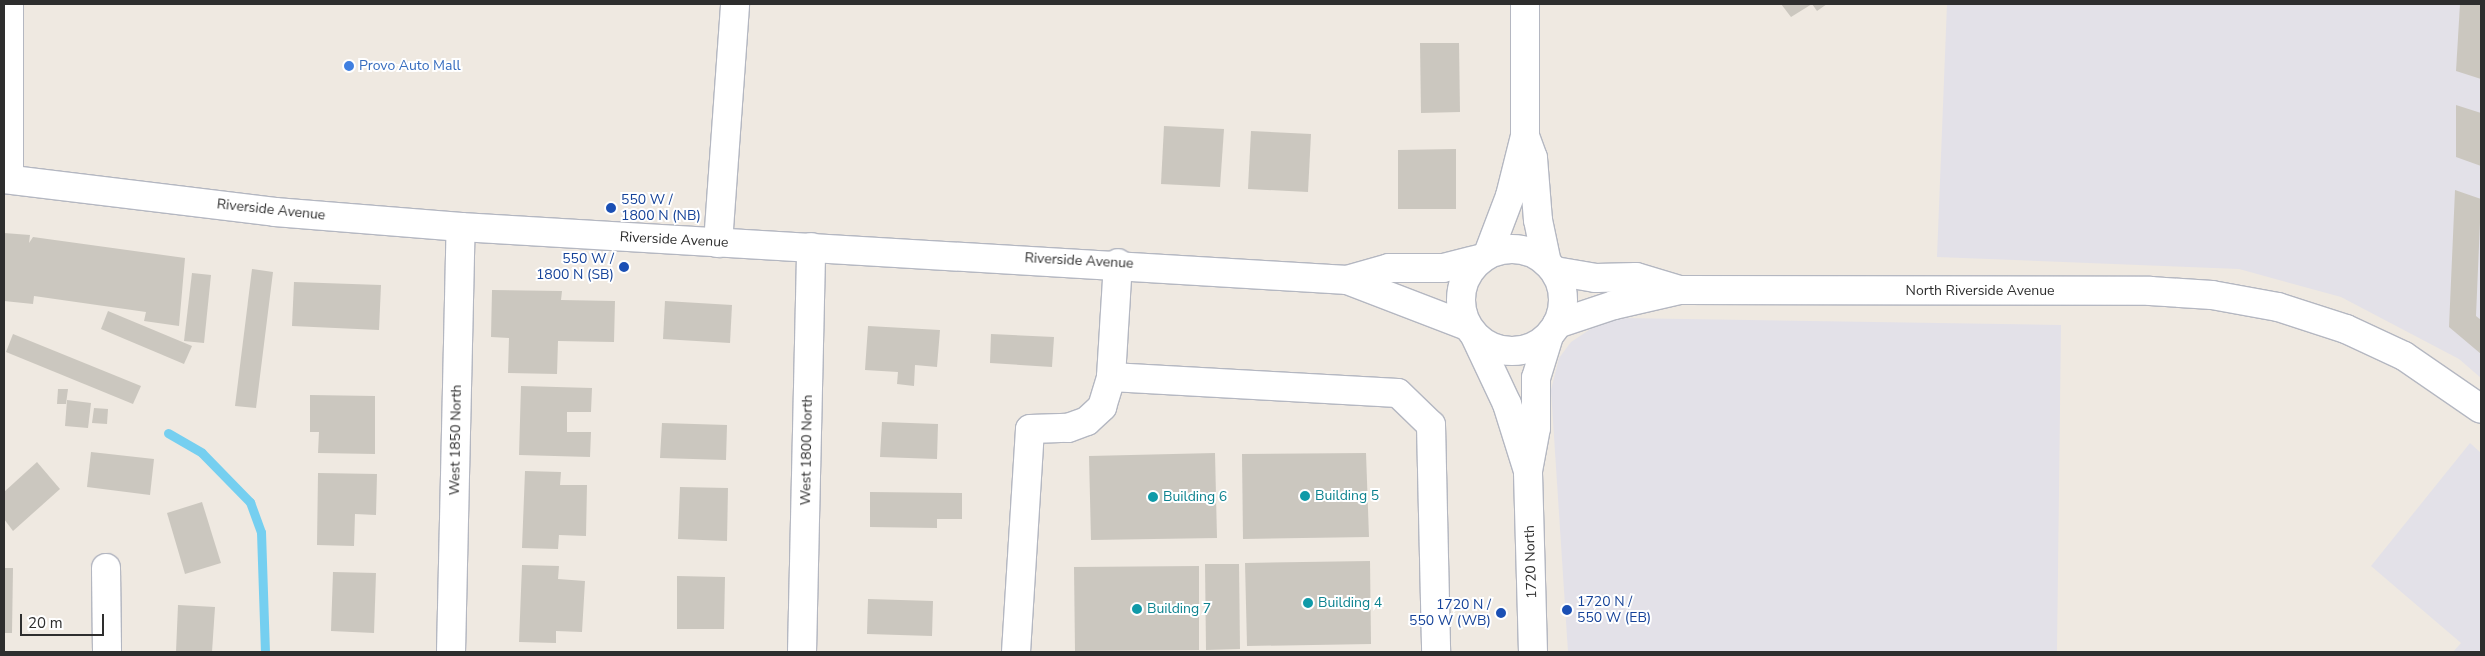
<!DOCTYPE html>
<html>
<head>
<meta charset="utf-8">
<style>
	body { margin:0 }
	#map { position:relative; width:2485px; height:656px; overflow:hidden; background:#efe9e1; font-family:"Nunito Sans",sans-serif }
	div>[style] { position:absolute }
	.industrial>* { inset:0; background:#e3e1e8 }
	.stream>* { height:9px; margin:-4.5px; padding:0 4.5px; transform-origin:4.5px; border-radius:4.5px; background:#75cff0 }
	.building>* { inset:0; background:#cbc7bf }
	.roads { filter:drop-shadow(1px 0 #b4b7c1) drop-shadow(-1px 0 #b4b7c1) drop-shadow(0 1px #b4b7c1) drop-shadow(0 -1px #b4b7c1) }
	.street>* { height:28px; margin:-14px; padding:0 14px; transform-origin:14px; border-radius:14px; background:#fff }
	.secondary>* { height:28px; margin:-14px; padding:0 14px; transform-origin:14px; border-radius:14px; background:#fff }
	.secondary>.ring { margin:-14px; padding:0; box-sizing:content-box; background:none; border:28px solid #fff; border-radius:50% }
	.dots>* { width:14px; height:14px; translate:-50% -50%; box-sizing:border-box; border:2px solid #fff; border-radius:50% }
	span { translate:-50% -50%; white-space:nowrap; text-align:center; line-height:1.15; -webkit-text-stroke:4px #fff; paint-order:stroke }
	.shop-label { font-size:14px; color:#366cbe }
	.left { translate:0 -50%; text-align:left }
	.transit-label { font-size:14px; color:#164399 }
	.right { translate:-100% -50%; text-align:right }
	.street-label { font-size:14px; color:#2e2e2e }
	.culture-label { font-size:14px; color:#0d838f }
	.frame { position:absolute; inset:0; border:5px solid #2e2e2e; pointer-events:none }
	.scale { position:absolute; left:20px; top:614px; width:84px; height:22px; box-sizing:border-box; border:2px solid #2e2e2e; border-top:0; padding-left:6px; font-size:15px; line-height:18px; white-space:nowrap; color:#2e2e2e; -webkit-text-stroke:4px #fff; paint-order:stroke }
</style>
</head>
<body>
<div id="map">
	<div class="industrial">
		<div style="clip-path:polygon(1947px 4px,2481px 4px,2481px 378px,2459px 359px,2341px 297px,2239px 269px,1937px 257px)"></div>
		<div style="clip-path:polygon(1621px 318px,2061px 325px,2057px 652px,1568px 652px,1551px 390px,1559px 358px,1571px 342px,1598px 324px)"></div>
		<div style="clip-path:polygon(2470px 443px,2481px 453px,2481px 652px,2453px 652px,2461px 643px,2371px 566px)"></div>
	</div>
	<div class="stream">
		<div style="left:168px;top:433px;width:39px;rotate:30deg"></div>
		<div style="left:202px;top:453px;width:69px;rotate:45.6deg"></div>
		<div style="left:250px;top:502px;width:32px;rotate:70deg"></div>
		<div style="left:261px;top:532px;width:120px;rotate:88.1deg"></div>
	</div>
	<div class="building">
		<div style="clip-path:polygon(1781px 4px,1812px 4px,1791px 17px)"></div>
		<div style="clip-path:polygon(1812px 4px,1827px 4px,1817px 11px)"></div>
		<div style="clip-path:polygon(2460px 4px,2481px 4px,2481px 79px,2456px 71px)"></div>
		<div style="clip-path:polygon(1420px 43px,1459px 43px,1460px 112px,1421px 113px)"></div>
		<div style="clip-path:polygon(2456px 105px,2481px 113px,2481px 166px,2456px 157px)"></div>
		<div style="clip-path:polygon(1164px 126px,1224px 129px,1220px 187px,1161px 184px)"></div>
		<div style="clip-path:polygon(1251px 131px,1311px 134px,1308px 192px,1248px 189px)"></div>
		<div style="clip-path:polygon(1456px 149px,1456px 209px,1398px 209px,1398px 150px)"></div>
		<div style="clip-path:polygon(2455px 190px,2481px 199px,2476px 316px,2481px 320px,2481px 354px,2449px 327px)"></div>
		<div style="clip-path:polygon(4px 233px,30px 235px,29px 243px,33px 237px,185px 258px,179px 326px,144px 321px,146px 312px,34px 296px,33px 304px,4px 301px)"></div>
		<div style="clip-path:polygon(252px 269px,273px 272px,256px 408px,235px 406px)"></div>
		<div style="clip-path:polygon(192px 273px,211px 275px,204px 343px,184px 341px)"></div>
		<div style="clip-path:polygon(294px 282px,381px 285px,379px 330px,292px 326px)"></div>
		<div style="clip-path:polygon(492px 290px,562px 291px,561px 300px,615px 301px,614px 342px,558px 341px,557px 374px,508px 373px,509px 338px,491px 337px)"></div>
		<div style="clip-path:polygon(665px 301px,732px 305px,730px 343px,663px 339px)"></div>
		<div style="clip-path:polygon(108px 311px,192px 346px,184px 364px,101px 329px)"></div>
		<div style="clip-path:polygon(868px 326px,940px 330px,937px 367px,915px 365px,914px 386px,897px 384px,898px 372px,865px 370px)"></div>
		<div style="clip-path:polygon(13px 334px,141px 386px,133px 404px,6px 352px)"></div>
		<div style="clip-path:polygon(991px 334px,1054px 337px,1052px 367px,990px 363px)"></div>
		<div style="clip-path:polygon(521px 386px,592px 388px,591px 412px,567px 412px,567px 432px,591px 432px,590px 457px,519px 455px)"></div>
		<div style="clip-path:polygon(58px 389px,68px 389px,66px 404px,57px 404px)"></div>
		<div style="clip-path:polygon(310px 395px,375px 396px,375px 454px,318px 453px,319px 432px,310px 432px)"></div>
		<div style="clip-path:polygon(67px 400px,91px 403px,88px 428px,65px 426px)"></div>
		<div style="clip-path:polygon(94px 408px,108px 409px,107px 424px,92px 423px)"></div>
		<div style="clip-path:polygon(882px 422px,938px 424px,937px 459px,880px 457px)"></div>
		<div style="clip-path:polygon(662px 423px,727px 425px,726px 460px,660px 458px)"></div>
		<div style="clip-path:polygon(91px 452px,154px 459px,150px 495px,87px 487px)"></div>
		<div style="clip-path:polygon(1215px 453px,1217px 538px,1091px 540px,1089px 456px)"></div>
		<div style="clip-path:polygon(1366px 453px,1369px 537px,1243px 539px,1242px 454px)"></div>
		<div style="clip-path:polygon(37px 462px,60px 489px,13px 531px,4px 519px,4px 492px)"></div>
		<div style="clip-path:polygon(525px 471px,561px 472px,560px 485px,587px 485px,586px 536px,559px 535px,558px 549px,522px 548px)"></div>
		<div style="clip-path:polygon(318px 473px,377px 474px,376px 515px,355px 514px,354px 546px,317px 545px)"></div>
		<div style="clip-path:polygon(680px 487px,728px 488px,727px 541px,678px 539px)"></div>
		<div style="clip-path:polygon(870px 492px,962px 493px,962px 519px,937px 519px,937px 528px,870px 527px)"></div>
		<div style="clip-path:polygon(202px 502px,221px 563px,185px 574px,167px 513px)"></div>
		<div style="clip-path:polygon(1370px 561px,1371px 644px,1247px 646px,1245px 563px)"></div>
		<div style="clip-path:polygon(1205px 564px,1239px 564px,1240px 649px,1206px 650px)"></div>
		<div style="clip-path:polygon(522px 565px,559px 566px,558px 579px,585px 581px,582px 632px,556px 631px,556px 643px,519px 642px)"></div>
		<div style="clip-path:polygon(1199px 566px,1199px 650px,1075px 651px,1074px 567px)"></div>
		<div style="clip-path:polygon(4px 568px,13px 568px,12px 633px,4px 633px)"></div>
		<div style="clip-path:polygon(333px 572px,376px 573px,374px 633px,331px 631px)"></div>
		<div style="clip-path:polygon(677px 576px,725px 577px,724px 629px,677px 629px)"></div>
		<div style="clip-path:polygon(868px 599px,933px 601px,932px 636px,867px 634px)"></div>
		<div style="clip-path:polygon(178px 605px,215px 607px,212px 652px,176px 652px)"></div>
	</div>
	<div class="roads">
		<div class="street">
			<div style="left:9px;top:4px;width:175px;rotate:90deg"></div>
			<div style="left:1525px;top:136px;width:23px;rotate:70deg"></div>
			<div style="left:1533px;top:158px;width:62px;rotate:85.4deg"></div>
			<div style="left:1538px;top:220px;width:44px;rotate:78.2deg"></div>
			<div style="left:718px;top:243px;width:240px;rotate:-85.9deg"></div>
			<div style="left:1488px;top:254px;width:62px;rotate:-69.2deg"></div>
			<div style="left:1510px;top:196px;width:62px;rotate:-76deg"></div>
			<div style="left:1525px;top:136px;width:132px;rotate:-90deg"></div>
			<div style="left:1111px;top:377px;width:114px;rotate:-86.5deg"></div>
			<div style="left:106px;top:568px;width:84px;rotate:89.3deg"></div>
			<div style="left:451px;top:652px;width:425px;rotate:-88.7deg"></div>
			<div style="left:802px;top:652px;width:405px;rotate:-88.7deg"></div>
			<div style="left:1016px;top:652px;width:223px;rotate:-86.4deg"></div>
			<div style="left:1030px;top:429px;width:38px;rotate:-2deg"></div>
			<div style="left:1068px;top:428px;width:20px;rotate:-20deg"></div>
			<div style="left:1087px;top:421px;width:21px;rotate:-43deg"></div>
			<div style="left:1102px;top:407px;width:31px;rotate:-73deg"></div>
			<div style="left:1111px;top:377px;width:287px;rotate:3.2deg"></div>
			<div style="left:1398px;top:393px;width:46px;rotate:44.1deg"></div>
			<div style="left:1431px;top:425px;width:227px;rotate:88.7deg"></div>
		</div>
		<div class="secondary">
			<div style="left:4px;top:179px;width:273px;rotate:6.9deg"></div>
			<div style="left:275px;top:212px;width:187px;rotate:4.6deg"></div>
			<div style="left:461px;top:227px;width:888px;rotate:3.42deg"></div>
			<div style="left:1347px;top:280px;width:44px;rotate:-15.9deg"></div>
			<div style="left:1389px;top:268px;width:54px"></div>
			<div style="left:1443px;top:268px;width:38px;rotate:-14deg"></div>
			<div class="ring" style="left:1461px;top:249px;width:74px;height:74px"></div>
			<div style="left:1555px;top:271px;width:42px;rotate:9.7deg"></div>
			<div style="left:1596px;top:278px;width:40px;rotate:-1.4deg"></div>
			<div style="left:1636px;top:277px;width:46px;rotate:16.5deg"></div>
			<div style="left:1347px;top:280px;width:129px;rotate:21deg"></div>
			<div style="left:1557px;top:324px;width:60px;rotate:-18.4deg"></div>
			<div style="left:1614px;top:305px;width:68px;rotate:-12.8deg"></div>
			<div style="left:1680px;top:290px;width:470px;rotate:0.1deg"></div>
			<div style="left:2150px;top:291px;width:62px;rotate:3.7deg"></div>
			<div style="left:2212px;top:295px;width:67px;rotate:10.3deg"></div>
			<div style="left:2278px;top:307px;width:71px;rotate:17.9deg"></div>
			<div style="left:2346px;top:329px;width:64px;rotate:25deg"></div>
			<div style="left:2404px;top:356px;width:93px;rotate:34.5deg"></div>
			<div style="left:1475px;top:336px;width:75px;rotate:64.8deg"></div>
			<div style="left:1507px;top:404px;width:70px;rotate:72.6deg"></div>
			<div style="left:1533px;top:652px;width:181px;rotate:-91.6deg"></div>
			<div style="left:1528px;top:471px;width:44px;rotate:-79.5deg"></div>
			<div style="left:1536px;top:428px;width:50px;rotate:-90deg"></div>
			<div style="left:1536px;top:378px;width:44px;rotate:-72.8deg"></div>
		</div>
	</div>
	<div class="dots">
		<div style="left:349px;top:66px;background:#3f7fe0"></div>
		<div style="left:611px;top:208px;background:#1a4fb4"></div>
		<div style="left:624px;top:267px;background:#1a4fb4"></div>
		<div style="left:1305px;top:496px;background:#0f9aa8"></div>
		<div style="left:1153px;top:497px;background:#0f9aa8"></div>
		<div style="left:1308px;top:603px;background:#0f9aa8"></div>
		<div style="left:1137px;top:609px;background:#0f9aa8"></div>
		<div style="left:1567px;top:610px;background:#1a4fb4"></div>
		<div style="left:1501px;top:613px;background:#1a4fb4"></div>
	</div>
	<div class="shop-label">
		<span class="left" style="left:359px;top:66px">Provo Auto Mall</span>
	</div>
	<div class="transit-label">
		<span class="left" style="left:621px;top:208px">550 W /<br>1800 N (NB)</span>
		<span class="right" style="left:614px;top:267px">550 W /<br>1800 N (SB)</span>
		<span class="left" style="left:1577px;top:610px">1720 N /<br>550 W (EB)</span>
		<span class="right" style="left:1491px;top:613px">1720 N /<br>550 W (WB)</span>
	</div>
	<div class="street-label">
		<span style="left:271px;top:210px;rotate:6deg">Riverside Avenue</span>
		<span style="left:674px;top:240px;rotate:3deg">Riverside Avenue</span>
		<span style="left:1079px;top:261px;rotate:3deg">Riverside Avenue</span>
		<span style="left:1980px;top:291px">North Riverside Avenue</span>
		<span style="left:456px;top:440px;rotate:-89deg">West 1850 North</span>
		<span style="left:807px;top:450px;rotate:-89deg">West 1800 North</span>
		<span style="left:1531px;top:562px;rotate:-92deg">1720 North</span>
	</div>
	<div class="culture-label">
		<span class="left" style="left:1315px;top:496px">Building 5</span>
		<span class="left" style="left:1163px;top:497px">Building 6</span>
		<span class="left" style="left:1318px;top:603px">Building 4</span>
		<span class="left" style="left:1147px;top:609px">Building 7</span>
	</div>
	<div class="frame"></div>
	<div class="scale">20 m</div>
</div>
</body>
</html>
